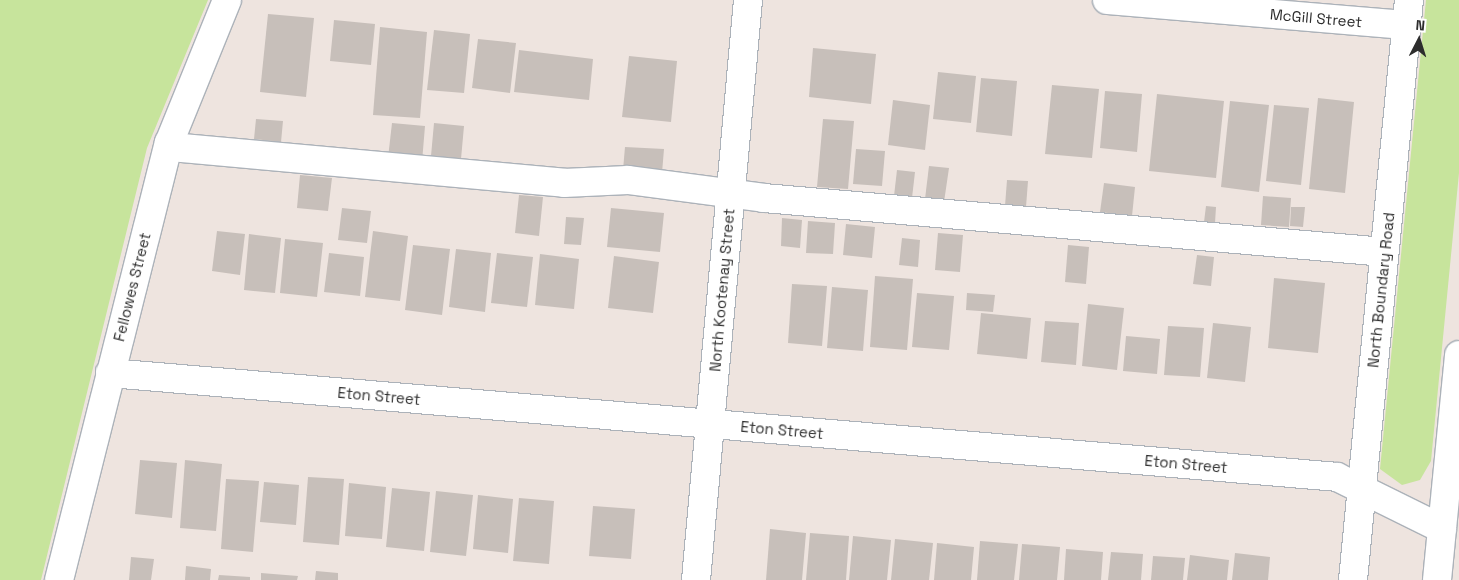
<!DOCTYPE html>
<html>
<head>
<meta charset="utf-8">
<style>
	body { margin:0 }
	#map { position:relative; width:1459px; height:580px; overflow:hidden; background:#eee4df; font-family:"Space Grotesk",sans-serif }
	div>[style] { position:absolute }
	.green>* { inset:0; background:#c7e49c }
	.building>* { inset:0; background:#c7bfba }
	.roads { filter:drop-shadow(1px 0 #acb2b9) drop-shadow(-1px 0 #acb2b9) drop-shadow(0 1px #acb2b9) drop-shadow(0 -1px #acb2b9) }
	.minor>* { height:28px; margin:-14px; padding:0 14px; transform-origin:14px; border-radius:14px; background:#fff }
	span { translate:-50% -50%; white-space:nowrap; text-align:center; line-height:1.15; -webkit-text-stroke:4.5px #fff; paint-order:stroke }
	.street-label { font-size:15px; color:#2d2d2d }
	.north { position:absolute; left:1394px; top:15px; width:50px; height:50px; -webkit-text-stroke:4px #fff; paint-order:stroke; rotate:5deg; font-size:14px; font-weight:700; line-height:20px; text-align:center; color:#2d2d2d }
	.north::after { content:''; display:block; margin:auto; width:18px; height:22px; background:#2d2d2d; clip-path:polygon(50% 0,100% 100%,50% 72%,0 100%) }
</style>
</head>
<body>
<div id="map">
	<div class="green">
		<div style="clip-path:polygon(0 0,208px 0,147px 148px,41px 580px,0 580px)"></div>
		<div style="clip-path:polygon(1426px 0,1459px 0,1459px 173px,1431px 461px,1420px 480px,1402px 485px,1380px 469px)"></div>
	</div>
	<div class="building">
		<div style="clip-path:polygon(268px 14px,314px 18px,306px 97px,260px 92px)"></div>
		<div style="clip-path:polygon(334px 20px,375px 24px,371px 65px,330px 61px)"></div>
		<div style="clip-path:polygon(380px 27px,427px 32px,420px 118px,373px 115px)"></div>
		<div style="clip-path:polygon(434px 30px,470px 34px,464px 93px,427px 90px)"></div>
		<div style="clip-path:polygon(478px 39px,516px 43px,510px 93px,472px 88px)"></div>
		<div style="clip-path:polygon(813px 48px,876px 54px,871px 104px,809px 97px)"></div>
		<div style="clip-path:polygon(519px 50px,593px 59px,589px 100px,514px 92px)"></div>
		<div style="clip-path:polygon(629px 56px,677px 61px,671px 122px,622px 117px)"></div>
		<div style="clip-path:polygon(938px 72px,976px 76px,971px 123px,933px 119px)"></div>
		<div style="clip-path:polygon(981px 78px,1017px 81px,1012px 136px,976px 132px)"></div>
		<div style="clip-path:polygon(1052px 85px,1099px 89px,1092px 158px,1045px 154px)"></div>
		<div style="clip-path:polygon(1105px 91px,1142px 94px,1137px 152px,1100px 148px)"></div>
		<div style="clip-path:polygon(1157px 94px,1224px 101px,1216px 178px,1149px 171px)"></div>
		<div style="clip-path:polygon(1318px 98px,1354px 102px,1345px 193px,1309px 189px)"></div>
		<div style="clip-path:polygon(893px 100px,930px 105px,925px 150px,888px 145px)"></div>
		<div style="clip-path:polygon(1230px 101px,1269px 105px,1259px 192px,1221px 187px)"></div>
		<div style="clip-path:polygon(1274px 105px,1309px 108px,1301px 185px,1266px 181px)"></div>
		<div style="clip-path:polygon(256px 119px,283px 121px,281px 142px,254px 139px)"></div>
		<div style="clip-path:polygon(823px 119px,854px 121px,848px 189px,817px 187px)"></div>
		<div style="clip-path:polygon(392px 123px,425px 126px,422px 162px,388px 158px)"></div>
		<div style="clip-path:polygon(434px 123px,464px 126px,461px 159px,431px 156px)"></div>
		<div style="clip-path:polygon(625px 147px,664px 149px,662px 173px,623px 170px)"></div>
		<div style="clip-path:polygon(856px 149px,885px 151px,882px 186px,853px 184px)"></div>
		<div style="clip-path:polygon(929px 166px,949px 168px,944px 202px,925px 199px)"></div>
		<div style="clip-path:polygon(897px 170px,915px 172px,912px 198px,894px 196px)"></div>
		<div style="clip-path:polygon(300px 175px,332px 178px,328px 211px,297px 208px)"></div>
		<div style="clip-path:polygon(1007px 180px,1028px 181px,1026px 207px,1005px 206px)"></div>
		<div style="clip-path:polygon(1104px 183px,1135px 187px,1132px 216px,1100px 212px)"></div>
		<div style="clip-path:polygon(519px 195px,543px 197px,539px 236px,515px 233px)"></div>
		<div style="clip-path:polygon(1263px 196px,1291px 198px,1289px 227px,1261px 225px)"></div>
		<div style="clip-path:polygon(1206px 206px,1216px 207px,1215px 223px,1204px 222px)"></div>
		<div style="clip-path:polygon(1291px 207px,1305px 207px,1303px 227px,1290px 226px)"></div>
		<div style="clip-path:polygon(342px 208px,371px 211px,367px 243px,338px 240px)"></div>
		<div style="clip-path:polygon(611px 208px,664px 213px,660px 252px,607px 247px)"></div>
		<div style="clip-path:polygon(566px 217px,584px 218px,581px 245px,564px 244px)"></div>
		<div style="clip-path:polygon(782px 218px,802px 220px,800px 248px,781px 246px)"></div>
		<div style="clip-path:polygon(808px 221px,835px 223px,833px 254px,806px 253px)"></div>
		<div style="clip-path:polygon(846px 224px,875px 227px,872px 258px,843px 255px)"></div>
		<div style="clip-path:polygon(217px 231px,245px 234px,240px 275px,212px 271px)"></div>
		<div style="clip-path:polygon(373px 231px,408px 236px,400px 301px,365px 297px)"></div>
		<div style="clip-path:polygon(938px 233px,963px 235px,960px 272px,935px 270px)"></div>
		<div style="clip-path:polygon(249px 234px,281px 238px,275px 293px,244px 290px)"></div>
		<div style="clip-path:polygon(902px 238px,920px 240px,918px 267px,899px 265px)"></div>
		<div style="clip-path:polygon(285px 239px,323px 243px,317px 297px,280px 293px)"></div>
		<div style="clip-path:polygon(413px 245px,450px 249px,442px 315px,405px 310px)"></div>
		<div style="clip-path:polygon(1068px 245px,1089px 247px,1086px 284px,1065px 282px)"></div>
		<div style="clip-path:polygon(456px 249px,491px 253px,485px 312px,449px 307px)"></div>
		<div style="clip-path:polygon(329px 253px,364px 257px,360px 296px,324px 292px)"></div>
		<div style="clip-path:polygon(497px 253px,533px 257px,527px 307px,491px 303px)"></div>
		<div style="clip-path:polygon(540px 254px,579px 259px,574px 309px,535px 305px)"></div>
		<div style="clip-path:polygon(1197px 255px,1214px 257px,1211px 286px,1193px 284px)"></div>
		<div style="clip-path:polygon(614px 256px,659px 262px,653px 313px,608px 308px)"></div>
		<div style="clip-path:polygon(875px 276px,913px 279px,907px 350px,870px 347px)"></div>
		<div style="clip-path:polygon(1274px 278px,1325px 283px,1318px 353px,1268px 348px)"></div>
		<div style="clip-path:polygon(792px 284px,827px 286px,822px 346px,788px 343px)"></div>
		<div style="clip-path:polygon(832px 287px,868px 290px,863px 351px,827px 348px)"></div>
		<div style="clip-path:polygon(917px 293px,954px 296px,949px 350px,912px 347px)"></div>
		<div style="clip-path:polygon(967px 293px,995px 295px,993px 312px,966px 310px)"></div>
		<div style="clip-path:polygon(1088px 304px,1124px 308px,1117px 370px,1082px 366px)"></div>
		<div style="clip-path:polygon(981px 313px,1031px 318px,1027px 359px,977px 354px)"></div>
		<div style="clip-path:polygon(1045px 321px,1079px 323px,1076px 365px,1041px 362px)"></div>
		<div style="clip-path:polygon(1213px 323px,1251px 327px,1245px 382px,1207px 378px)"></div>
		<div style="clip-path:polygon(1168px 326px,1204px 328px,1200px 377px,1164px 375px)"></div>
		<div style="clip-path:polygon(1126px 336px,1160px 339px,1157px 374px,1123px 371px)"></div>
		<div style="clip-path:polygon(140px 460px,177px 463px,172px 518px,135px 514px)"></div>
		<div style="clip-path:polygon(185px 460px,222px 464px,216px 531px,180px 528px)"></div>
		<div style="clip-path:polygon(308px 477px,344px 479px,339px 545px,303px 542px)"></div>
		<div style="clip-path:polygon(226px 479px,259px 481px,253px 552px,221px 549px)"></div>
		<div style="clip-path:polygon(264px 482px,299px 485px,296px 525px,260px 522px)"></div>
		<div style="clip-path:polygon(349px 483px,386px 487px,382px 539px,345px 536px)"></div>
		<div style="clip-path:polygon(392px 488px,430px 492px,424px 551px,386px 547px)"></div>
		<div style="clip-path:polygon(436px 491px,473px 495px,466px 556px,430px 552px)"></div>
		<div style="clip-path:polygon(478px 495px,513px 499px,508px 553px,473px 549px)"></div>
		<div style="clip-path:polygon(519px 498px,554px 501px,549px 564px,513px 561px)"></div>
		<div style="clip-path:polygon(593px 506px,635px 509px,631px 559px,589px 556px)"></div>
		<div style="clip-path:polygon(770px 529px,806px 533px,802px 580px,766px 580px)"></div>
		<div style="clip-path:polygon(810px 533px,849px 536px,846px 580px,806px 580px)"></div>
		<div style="clip-path:polygon(853px 536px,891px 540px,887px 580px,849px 580px)"></div>
		<div style="clip-path:polygon(895px 539px,933px 543px,929px 580px,891px 580px)"></div>
		<div style="clip-path:polygon(980px 541px,1018px 544px,1014px 580px,977px 580px)"></div>
		<div style="clip-path:polygon(937px 543px,974px 547px,971px 580px,934px 580px)"></div>
		<div style="clip-path:polygon(1022px 544px,1060px 547px,1057px 580px,1019px 580px)"></div>
		<div style="clip-path:polygon(1066px 549px,1103px 552px,1101px 580px,1064px 580px)"></div>
		<div style="clip-path:polygon(1111px 552px,1143px 554px,1141px 580px,1108px 580px)"></div>
		<div style="clip-path:polygon(1235px 553px,1270px 557px,1268px 580px,1232px 580px)"></div>
		<div style="clip-path:polygon(1190px 555px,1229px 560px,1227px 580px,1187px 580px)"></div>
		<div style="clip-path:polygon(1153px 556px,1185px 558px,1183px 580px,1151px 580px)"></div>
		<div style="clip-path:polygon(131px 557px,154px 559px,151px 580px,129px 580px)"></div>
		<div style="clip-path:polygon(186px 566px,211px 569px,210px 580px,185px 580px)"></div>
		<div style="clip-path:polygon(316px 571px,338px 573px,338px 580px,315px 580px)"></div>
		<div style="clip-path:polygon(261px 573px,298px 576px,297px 580px,261px 580px)"></div>
		<div style="clip-path:polygon(219px 575px,250px 577px,250px 580px,218px 580px)"></div>
	</div>
	<div class="roads">
		<div class="minor">
			<div style="left:1107px;top:0;width:300px;rotate:4.8deg"></div>
			<div style="left:169px;top:143px;width:14px;rotate:21deg"></div>
			<div style="left:182px;top:148px;width:384px;rotate:5.2deg"></div>
			<div style="left:564px;top:183px;width:64px;rotate:-2.7deg"></div>
			<div style="left:628px;top:180px;width:137px;rotate:7.5deg"></div>
			<div style="left:764px;top:198px;width:623px;rotate:4.97deg"></div>
			<div style="left:110px;top:373px;width:1231px;rotate:4.84deg"></div>
			<div style="left:1337px;top:477px;width:117px;rotate:26.3deg"></div>
			<div style="left:59px;top:580px;width:451px;rotate:-75.9deg"></div>
			<div style="left:169px;top:143px;width:154px;rotate:-67.9deg"></div>
			<div style="left:696px;top:580px;width:582px;rotate:-84.88deg"></div>
			<div style="left:1353px;top:580px;width:583px;rotate:-84.49deg"></div>
			<div style="left:1437px;top:580px;width:226px;rotate:-84.4deg"></div>
		</div>
	</div>
	<div class="street-label">
		<span style="left:1316px;top:18px;rotate:5deg">McGill Street</span>
		<span style="left:132px;top:287px;rotate:-76deg">Fellowes Street</span>
		<span style="left:722px;top:290px;rotate:-85deg">North Kootenay Street</span>
		<span style="left:1381px;top:290px;rotate:-84deg">North Boundary Road</span>
		<span style="left:379px;top:396px;rotate:5deg">Eton Street</span>
		<span style="left:782px;top:430px;rotate:5deg">Eton Street</span>
		<span style="left:1186px;top:464px;rotate:5deg">Eton Street</span>
	</div>
	<div class="north">N</div>
</div>
</body>
</html>
